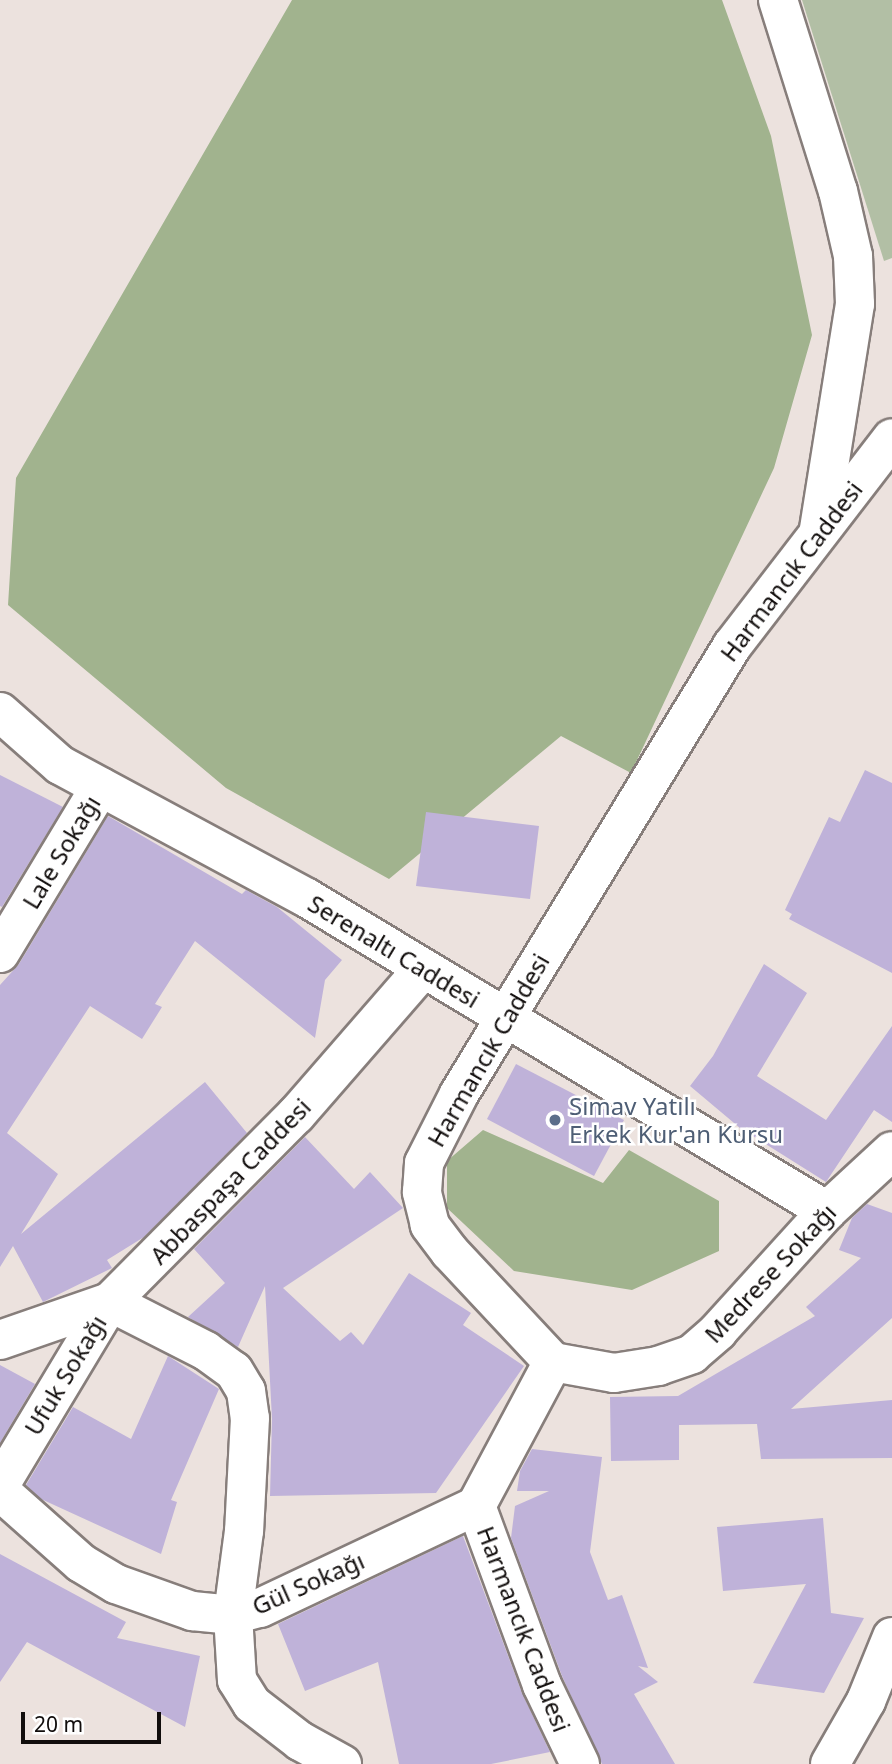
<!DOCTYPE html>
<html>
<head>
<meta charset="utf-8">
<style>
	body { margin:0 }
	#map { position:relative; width:892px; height:1764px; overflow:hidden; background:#ece2de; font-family:"Noto Sans",sans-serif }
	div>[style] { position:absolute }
	.green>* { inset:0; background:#b2bfa5 }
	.forest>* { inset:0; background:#a1b38e }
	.building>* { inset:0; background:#bfb2d9 }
	.roads { filter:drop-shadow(2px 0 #877e7b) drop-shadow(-2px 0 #877e7b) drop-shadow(0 2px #877e7b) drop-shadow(0 -2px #877e7b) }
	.street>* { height:38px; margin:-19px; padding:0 19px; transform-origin:19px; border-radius:19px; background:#fff }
	.secondary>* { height:38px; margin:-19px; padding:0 19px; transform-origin:19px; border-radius:19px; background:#fff }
	.dots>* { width:19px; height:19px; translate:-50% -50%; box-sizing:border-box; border:4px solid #fff; border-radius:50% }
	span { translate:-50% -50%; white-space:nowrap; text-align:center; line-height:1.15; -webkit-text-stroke:5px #fff; paint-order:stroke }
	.street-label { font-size:24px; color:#110d0c }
	.service-label { font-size:24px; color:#4e5e75 }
	.left { translate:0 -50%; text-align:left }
	.scale { position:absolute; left:21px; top:1712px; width:140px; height:32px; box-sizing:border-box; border:4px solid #110d0c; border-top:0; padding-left:9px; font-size:21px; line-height:24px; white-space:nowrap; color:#110d0c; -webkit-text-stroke:5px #fff; paint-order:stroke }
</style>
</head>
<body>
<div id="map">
	<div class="green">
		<div style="clip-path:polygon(802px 0,892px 0,892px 258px,884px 261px)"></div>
	</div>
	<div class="forest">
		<div style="clip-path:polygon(292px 0,722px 0,771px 136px,812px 335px,774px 468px,631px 773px,561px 736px,389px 879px,226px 788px,8px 605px,16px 478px)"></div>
		<div style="clip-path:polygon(483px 1130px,603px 1183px,629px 1150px,719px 1201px,719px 1251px,632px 1290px,514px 1271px,447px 1208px,447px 1161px)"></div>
	</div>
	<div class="building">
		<div style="clip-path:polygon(865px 770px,892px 783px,892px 973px,789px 919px,792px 914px,785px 910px,829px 817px,840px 822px)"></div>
		<div style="clip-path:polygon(0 775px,63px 807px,2px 907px,0 906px)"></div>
		<div style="clip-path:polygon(426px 812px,539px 826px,530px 899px,416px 886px)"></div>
		<div style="clip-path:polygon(108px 816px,242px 894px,246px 890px,277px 907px,342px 960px,325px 980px,315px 1038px,195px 941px,155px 1004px,162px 1007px,142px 1039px,90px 1006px,7px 1133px,58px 1174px,21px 1234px,205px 1082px,247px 1133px,144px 1237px,107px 1260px,112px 1268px,43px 1302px,13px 1246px,0 1267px,0 985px,19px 964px)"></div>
		<div style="clip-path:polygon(764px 964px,807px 993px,757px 1076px,826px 1120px,892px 1026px,892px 1122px,874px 1110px,826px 1182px,740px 1128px,690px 1086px,713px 1056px)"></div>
		<div style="clip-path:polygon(516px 1064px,624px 1120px,594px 1176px,487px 1119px)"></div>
		<div style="clip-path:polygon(305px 1137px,354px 1189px,370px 1172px,403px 1208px,283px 1288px,340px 1341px,351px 1332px,363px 1345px,409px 1273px,471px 1313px,463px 1325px,524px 1366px,436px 1493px,270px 1496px,272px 1419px,265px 1286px,238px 1347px,188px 1317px,225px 1283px,194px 1249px)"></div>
		<div style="clip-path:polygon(867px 1204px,892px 1213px,892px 1318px,791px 1409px,892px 1400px,892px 1458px,761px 1459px,757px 1424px,679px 1425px,679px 1460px,611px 1461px,610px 1397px,678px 1396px,815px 1316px,806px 1307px,861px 1258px,839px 1250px,852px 1218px)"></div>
		<div style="clip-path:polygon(168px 1356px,219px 1389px,171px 1500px,177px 1502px,161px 1554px,41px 1499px,26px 1485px,73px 1407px,131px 1439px)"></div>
		<div style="clip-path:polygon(0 1365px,35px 1384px,0 1443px)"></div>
		<div style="clip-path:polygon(532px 1449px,602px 1457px,590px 1552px,608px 1600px,622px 1595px,648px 1668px,638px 1666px,658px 1682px,634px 1694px,675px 1764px,602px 1764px,562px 1676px,511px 1538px,515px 1506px,549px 1491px,517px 1491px,520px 1471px)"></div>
		<div style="clip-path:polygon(823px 1518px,831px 1613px,864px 1618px,824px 1693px,753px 1683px,806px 1584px,723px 1591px,717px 1527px)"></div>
		<div style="clip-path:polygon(463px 1536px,522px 1693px,550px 1752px,491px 1764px,399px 1764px,378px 1662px,305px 1691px,278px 1624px)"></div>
		<div style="clip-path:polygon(0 1554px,126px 1622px,117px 1638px,200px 1656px,185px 1727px,27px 1642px,0 1682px)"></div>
	</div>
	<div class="roads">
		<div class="street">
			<div style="left:778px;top:0;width:200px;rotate:72.6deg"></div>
			<div style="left:838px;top:191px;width:67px;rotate:77deg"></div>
			<div style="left:853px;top:256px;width:48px;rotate:87.6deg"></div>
			<div style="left:855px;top:304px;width:228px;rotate:99.1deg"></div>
			<div style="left:0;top:953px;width:194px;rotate:-58.9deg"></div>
			<div style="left:553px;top:1362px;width:62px;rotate:10.2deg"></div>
			<div style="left:614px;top:1373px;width:45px;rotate:-9deg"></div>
			<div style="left:658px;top:1366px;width:36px;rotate:-19deg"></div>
			<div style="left:692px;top:1354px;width:35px;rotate:-41deg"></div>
			<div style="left:718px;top:1331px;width:162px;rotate:-47.8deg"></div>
			<div style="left:827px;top:1211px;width:88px;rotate:-42.7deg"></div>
			<div style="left:0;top:1485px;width:214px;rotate:-59deg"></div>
			<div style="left:110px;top:1302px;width:108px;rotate:27deg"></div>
			<div style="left:206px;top:1351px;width:34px;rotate:36deg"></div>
			<div style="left:234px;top:1371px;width:23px;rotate:59deg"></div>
			<div style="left:246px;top:1391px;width:27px;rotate:82deg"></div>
			<div style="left:250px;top:1418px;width:113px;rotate:93deg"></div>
			<div style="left:244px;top:1531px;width:85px;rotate:97.5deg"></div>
			<div style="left:0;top:1491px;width:108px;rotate:41.6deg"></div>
			<div style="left:81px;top:1563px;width:41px;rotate:31deg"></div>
			<div style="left:116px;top:1584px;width:81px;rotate:19.6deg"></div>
			<div style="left:192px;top:1611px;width:41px;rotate:5.6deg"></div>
			<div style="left:233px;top:1615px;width:28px;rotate:-15deg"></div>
			<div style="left:260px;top:1608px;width:239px;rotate:-25.3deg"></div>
			<div style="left:830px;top:1764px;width:73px;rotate:-60.3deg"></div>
			<div style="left:866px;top:1701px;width:69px;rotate:-67.9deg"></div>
		</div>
		<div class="secondary">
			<div style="left:0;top:712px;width:80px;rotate:41.5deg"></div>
			<div style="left:60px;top:765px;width:281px;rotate:28.3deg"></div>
			<div style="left:307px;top:898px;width:607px;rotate:31.04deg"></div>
			<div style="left:0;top:1340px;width:116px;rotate:-19.1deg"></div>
			<div style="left:110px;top:1302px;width:264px;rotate:-45.2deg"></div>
			<div style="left:296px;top:1115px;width:194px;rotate:-49deg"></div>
			<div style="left:233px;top:1615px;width:65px;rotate:86.5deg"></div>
			<div style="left:237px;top:1680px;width:28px;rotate:58deg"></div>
			<div style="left:252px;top:1704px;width:61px;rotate:37.6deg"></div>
			<div style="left:300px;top:1741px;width:48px;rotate:28.7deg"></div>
			<div style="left:580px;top:1764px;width:88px;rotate:-115.7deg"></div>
			<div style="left:542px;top:1685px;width:191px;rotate:-110.2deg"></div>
			<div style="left:476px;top:1506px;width:163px;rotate:-61.9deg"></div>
			<div style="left:553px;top:1362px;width:151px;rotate:-133.1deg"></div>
			<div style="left:450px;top:1252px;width:34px;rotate:-127deg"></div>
			<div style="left:430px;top:1225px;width:34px;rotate:-104deg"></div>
			<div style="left:422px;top:1192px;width:29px;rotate:-86deg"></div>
			<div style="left:424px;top:1163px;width:77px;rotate:-63.1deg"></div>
			<div style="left:459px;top:1094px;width:525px;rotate:-58.64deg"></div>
			<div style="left:732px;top:646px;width:262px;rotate:-52.4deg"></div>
		</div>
	</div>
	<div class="dots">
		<div style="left:555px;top:1120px;background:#5c6f8a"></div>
	</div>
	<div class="street-label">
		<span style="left:791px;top:571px;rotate:-53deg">Harmancık Caddesi</span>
		<span style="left:61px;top:852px;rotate:-59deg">Lale Sokağı</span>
		<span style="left:394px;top:951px;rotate:31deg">Serenaltı Caddesi</span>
		<span style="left:488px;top:1050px;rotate:-60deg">Harmancık Caddesi</span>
		<span style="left:230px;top:1181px;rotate:-46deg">Abbaspaşa Caddesi</span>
		<span style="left:770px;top:1273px;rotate:-47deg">Medrese Sokağı</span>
		<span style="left:65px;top:1375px;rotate:-59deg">Ufuk Sokağı</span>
		<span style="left:308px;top:1583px;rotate:-24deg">Gül Sokağı</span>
		<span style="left:524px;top:1629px;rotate:69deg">Harmancık Caddesi</span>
	</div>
	<div class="service-label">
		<span class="left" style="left:569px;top:1120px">Simav Yatılı<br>Erkek Kur'an Kursu</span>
	</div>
	<div class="scale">20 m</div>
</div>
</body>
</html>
